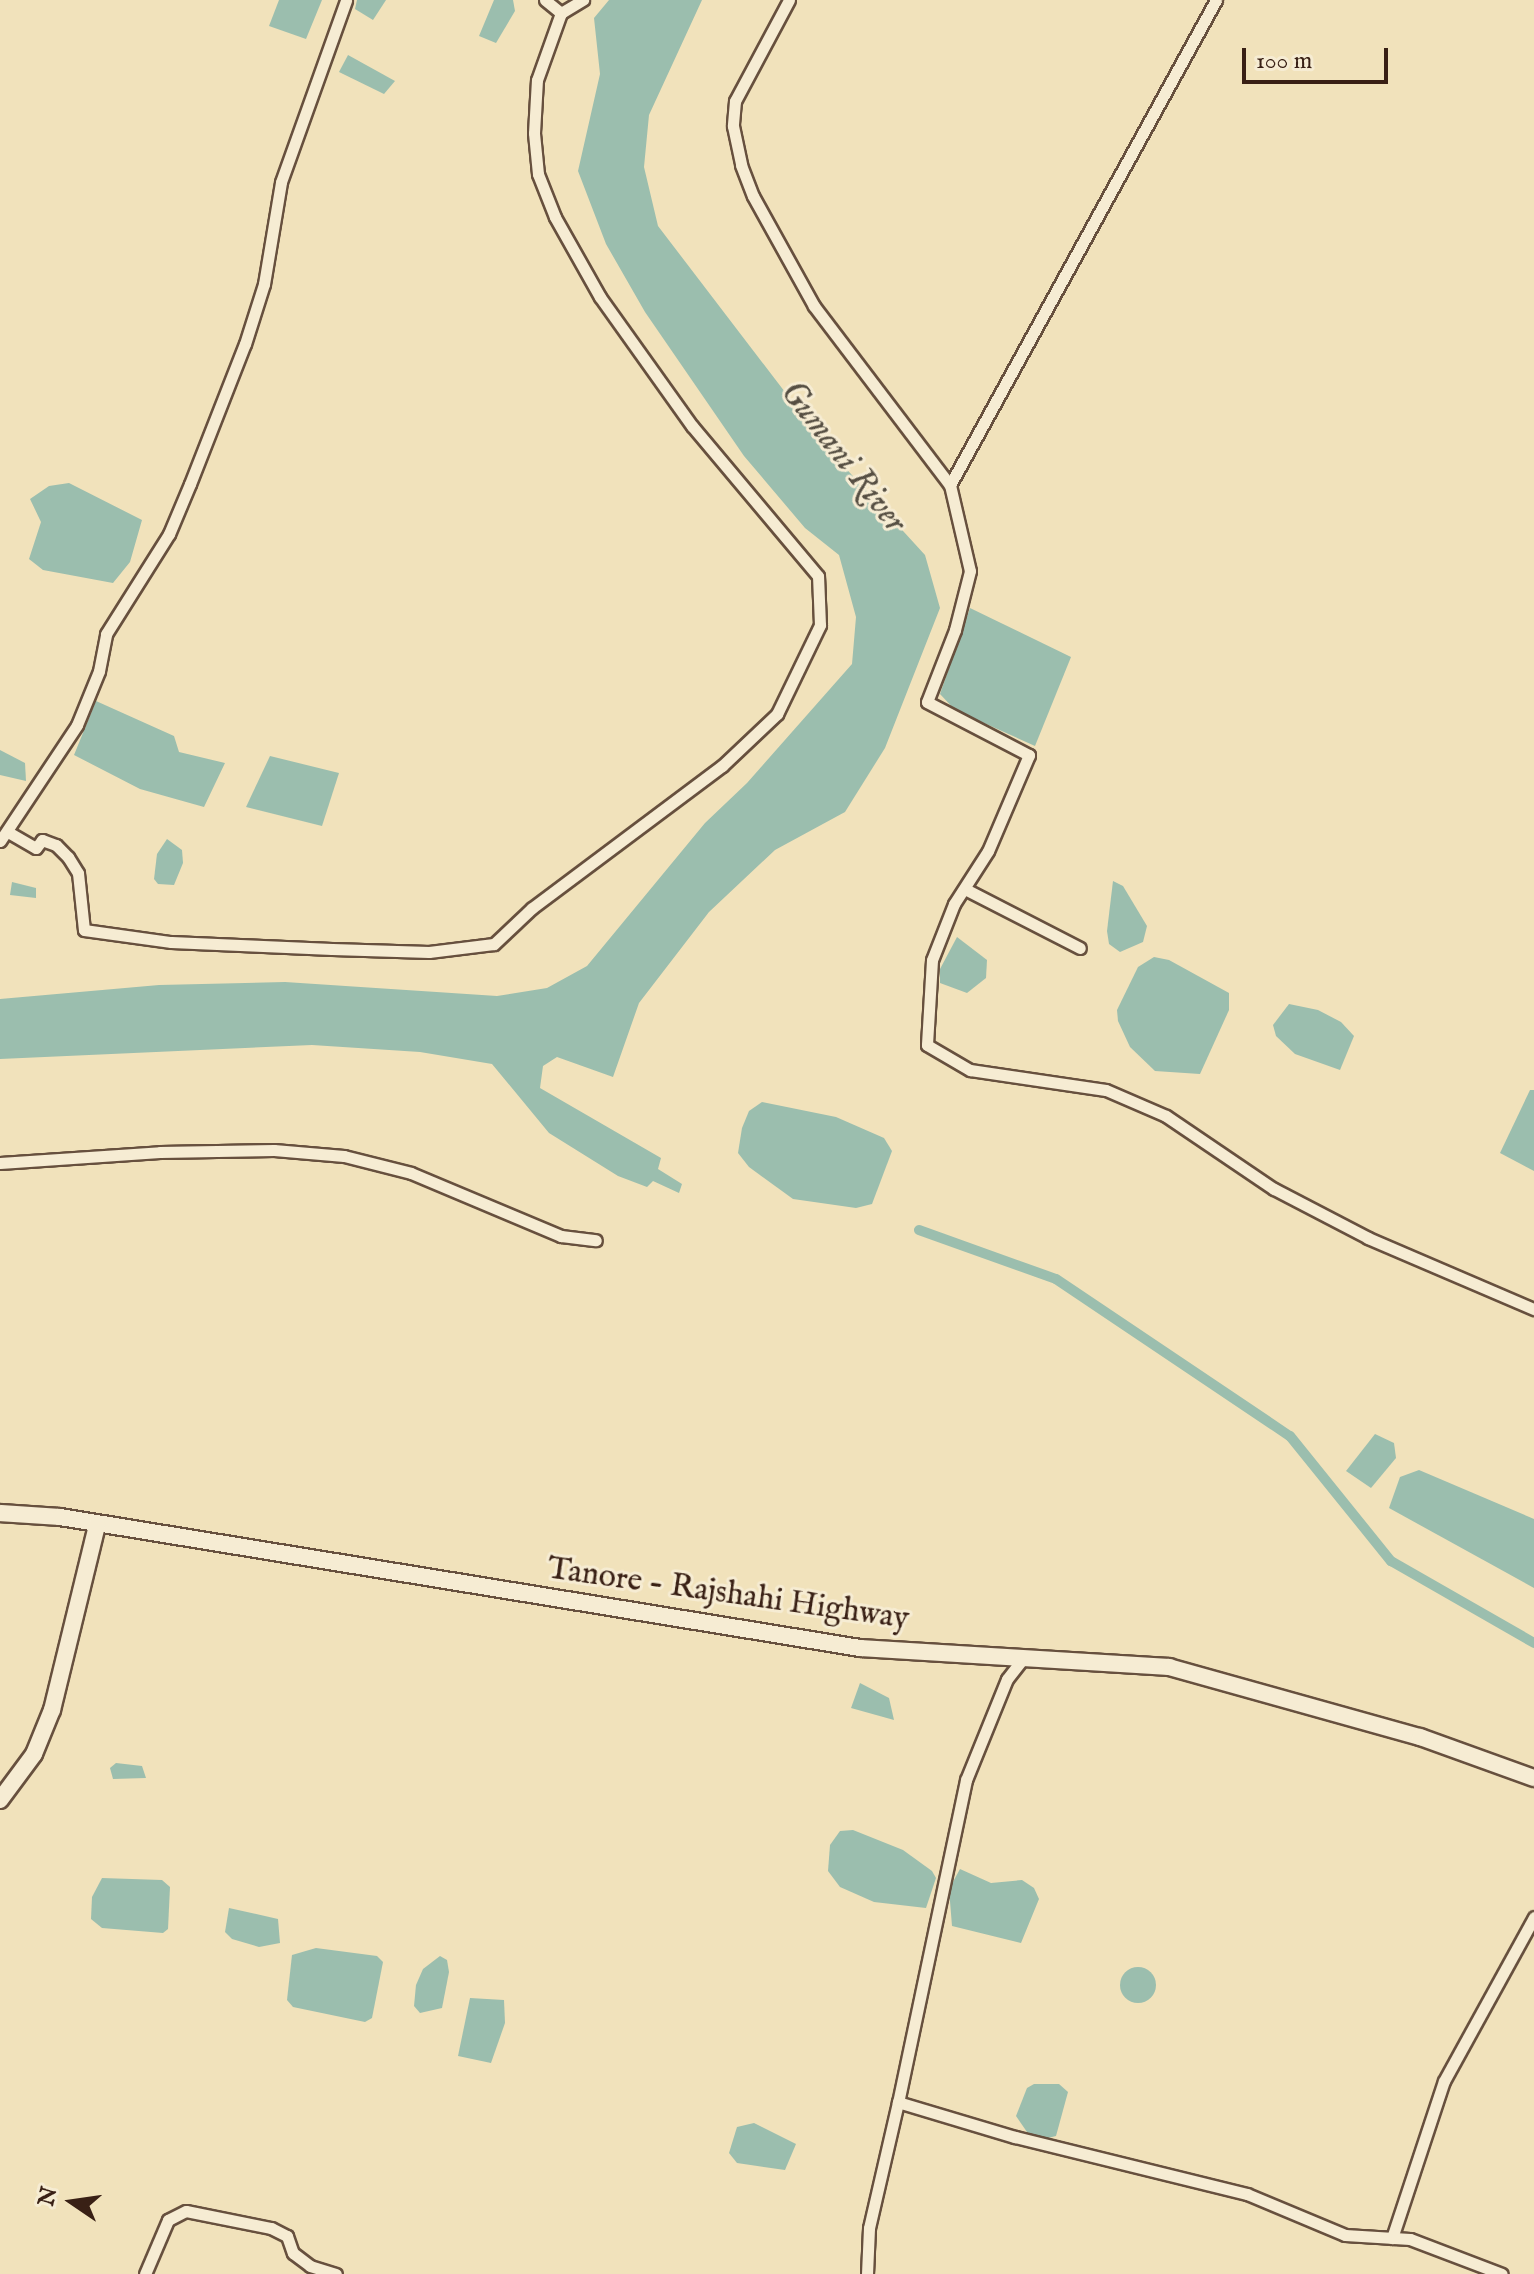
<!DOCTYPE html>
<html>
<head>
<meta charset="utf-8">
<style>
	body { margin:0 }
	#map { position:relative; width:1534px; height:2274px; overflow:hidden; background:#f1e2bb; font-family:"IM FELL English",serif }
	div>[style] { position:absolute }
	.water>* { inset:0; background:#9bbeae }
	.round { border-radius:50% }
	.canal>* { height:10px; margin:-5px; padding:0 5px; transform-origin:5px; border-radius:5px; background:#9bbeae }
	.roads { filter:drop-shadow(2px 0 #67503e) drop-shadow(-2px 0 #67503e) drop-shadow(0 2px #67503e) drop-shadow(0 -2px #67503e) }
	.street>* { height:11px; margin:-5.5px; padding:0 5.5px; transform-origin:5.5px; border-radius:5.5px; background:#f6ecd3 }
	.secondary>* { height:16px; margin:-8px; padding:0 8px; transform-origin:8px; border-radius:8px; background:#f6ecd3 }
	span { translate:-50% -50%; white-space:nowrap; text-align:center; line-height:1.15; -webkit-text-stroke:6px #f6ecd3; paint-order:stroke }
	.street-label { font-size:32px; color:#392015 }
	.water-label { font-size:34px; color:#564f43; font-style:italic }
	.north { position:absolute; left:32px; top:2162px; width:80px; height:80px; -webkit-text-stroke:6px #f6ecd3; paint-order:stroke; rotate:283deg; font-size:22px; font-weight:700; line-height:32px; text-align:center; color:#392015 }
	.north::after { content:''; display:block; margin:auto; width:28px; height:36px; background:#392015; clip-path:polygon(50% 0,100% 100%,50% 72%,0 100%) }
	.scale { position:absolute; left:1242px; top:48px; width:146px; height:36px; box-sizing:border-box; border:4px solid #392015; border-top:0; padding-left:10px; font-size:24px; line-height:28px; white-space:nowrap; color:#392015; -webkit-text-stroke:6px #f6ecd3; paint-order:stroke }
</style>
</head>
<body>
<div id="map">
	<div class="water">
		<div style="clip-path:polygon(279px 0,322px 0,306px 39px,269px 26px)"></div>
		<div style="clip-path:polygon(357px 0,386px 0,373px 20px,355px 9px)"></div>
		<div style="clip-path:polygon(494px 0,513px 0,515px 11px,496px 43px,479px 36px)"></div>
		<div style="clip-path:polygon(609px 0,702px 0,649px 115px,644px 167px,658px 226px,830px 451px,925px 555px,940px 608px,885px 748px,845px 812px,775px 850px,709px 912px,639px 1003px,613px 1077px,557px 1057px,543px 1066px,540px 1088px,661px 1158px,658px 1169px,682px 1184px,679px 1193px,653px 1181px,647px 1187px,618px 1176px,549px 1133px,492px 1064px,420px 1052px,312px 1045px,0 1059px,0 999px,159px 985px,285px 982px,497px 996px,547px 988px,587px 966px,705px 823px,747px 783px,852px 664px,856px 617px,839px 555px,805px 528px,744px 456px,645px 312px,606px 244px,578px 171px,600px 74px,594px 18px)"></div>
		<div style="clip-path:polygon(348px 55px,395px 81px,384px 94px,339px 72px)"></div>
		<div style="clip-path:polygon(69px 483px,142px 520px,130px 562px,113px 583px,43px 570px,29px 559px,41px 522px,30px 499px,49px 486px)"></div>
		<div style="clip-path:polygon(970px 608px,1071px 657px,1035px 746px,955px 710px,940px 694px)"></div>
		<div style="clip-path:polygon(96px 701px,174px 736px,179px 752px,225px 763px,204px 807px,140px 789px,74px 755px)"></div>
		<div style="clip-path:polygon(0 750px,25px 763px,26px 781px,0 775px)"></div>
		<div style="clip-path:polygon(270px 756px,339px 773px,322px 826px,246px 807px)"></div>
		<div style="clip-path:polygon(167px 839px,182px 850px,183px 863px,174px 885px,158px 884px,154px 879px,157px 854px)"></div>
		<div style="clip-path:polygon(1113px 881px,1123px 886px,1147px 926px,1143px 942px,1120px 952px,1109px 944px,1107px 931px)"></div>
		<div style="clip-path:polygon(12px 882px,36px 888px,36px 898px,10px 895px)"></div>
		<div style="clip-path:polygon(957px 937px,987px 960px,986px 978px,967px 993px,940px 983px,940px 969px)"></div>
		<div style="clip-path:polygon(1154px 957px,1169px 960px,1229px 993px,1229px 1010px,1200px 1074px,1155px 1071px,1130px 1047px,1118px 1021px,1117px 1010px,1138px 967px)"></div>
		<div style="clip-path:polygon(1289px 1004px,1318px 1010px,1341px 1022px,1354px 1036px,1340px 1070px,1295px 1054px,1276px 1036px,1273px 1025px)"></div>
		<div style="clip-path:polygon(1530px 1090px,1534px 1090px,1534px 1171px,1500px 1153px)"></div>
		<div style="clip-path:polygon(762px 1102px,836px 1117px,884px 1138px,892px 1151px,872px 1204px,856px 1208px,793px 1199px,749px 1167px,738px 1153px,742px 1128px,749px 1111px)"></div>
		<div style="clip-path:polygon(1375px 1434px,1394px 1443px,1396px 1458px,1371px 1488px,1346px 1471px)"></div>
		<div style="clip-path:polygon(1419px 1470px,1534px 1519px,1534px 1588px,1389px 1508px,1400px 1477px)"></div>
		<div style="clip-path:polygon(860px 1683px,889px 1698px,894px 1720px,851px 1708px)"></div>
		<div style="clip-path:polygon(116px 1763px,142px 1766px,146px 1778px,113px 1779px,110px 1768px)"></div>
		<div style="clip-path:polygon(853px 1830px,903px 1850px,932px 1871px,936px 1878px,926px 1908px,874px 1902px,840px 1887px,828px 1871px,830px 1845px,840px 1831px)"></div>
		<div style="clip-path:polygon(960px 1869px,991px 1883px,1022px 1880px,1034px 1888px,1039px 1899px,1021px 1943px,952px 1926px,949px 1889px)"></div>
		<div style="clip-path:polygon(102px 1878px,162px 1880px,170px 1887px,168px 1929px,163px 1933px,102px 1928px,91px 1919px,92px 1897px)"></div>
		<div style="clip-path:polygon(229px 1908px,278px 1919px,280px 1943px,259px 1947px,232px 1939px,225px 1932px)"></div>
		<div style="clip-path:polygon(316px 1948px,377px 1956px,383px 1962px,372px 2018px,365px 2022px,293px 2007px,287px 2000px,292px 1955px)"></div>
		<div style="clip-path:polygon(440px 1956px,447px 1960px,449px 1972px,442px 2008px,420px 2013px,414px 2006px,416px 1985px,423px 1969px)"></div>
		<div class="round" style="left:1120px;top:1967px;width:36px;height:36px"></div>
		<div style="clip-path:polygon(470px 1998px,504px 2000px,505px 2023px,491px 2063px,458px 2056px)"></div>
		<div style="clip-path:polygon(1034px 2084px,1059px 2084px,1068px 2092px,1056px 2136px,1044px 2139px,1027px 2132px,1016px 2116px,1027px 2088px)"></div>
		<div style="clip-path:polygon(754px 2123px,796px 2144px,785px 2170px,737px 2163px,729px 2153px,737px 2127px)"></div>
	</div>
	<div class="canal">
		<div style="left:919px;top:1230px;width:145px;rotate:19.7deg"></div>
		<div style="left:1056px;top:1279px;width:282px;rotate:33.9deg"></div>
		<div style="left:1290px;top:1436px;width:161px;rotate:51.1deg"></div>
		<div style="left:1391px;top:1561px;width:165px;rotate:29.8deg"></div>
	</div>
	<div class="roads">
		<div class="street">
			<div style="left:545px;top:0;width:21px;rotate:39deg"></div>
			<div style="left:561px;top:13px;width:26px;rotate:-31deg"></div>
			<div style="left:789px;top:0;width:115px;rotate:118.1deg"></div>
			<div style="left:735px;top:101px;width:25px;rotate:95deg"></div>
			<div style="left:733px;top:126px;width:40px;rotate:78deg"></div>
			<div style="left:741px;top:165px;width:33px;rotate:69deg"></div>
			<div style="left:753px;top:196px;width:126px;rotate:61deg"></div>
			<div style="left:814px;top:306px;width:225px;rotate:52.8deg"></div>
			<div style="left:950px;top:485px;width:553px;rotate:-61.26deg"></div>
			<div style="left:950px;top:485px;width:88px;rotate:76.9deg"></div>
			<div style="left:970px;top:571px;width:61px;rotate:104.3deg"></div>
			<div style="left:955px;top:630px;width:77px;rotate:111.3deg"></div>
			<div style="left:927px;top:702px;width:115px;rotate:27.5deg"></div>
			<div style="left:1029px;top:755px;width:104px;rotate:113.1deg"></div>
			<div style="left:988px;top:851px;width:63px;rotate:122.7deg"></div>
			<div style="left:954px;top:904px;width:60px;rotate:111.4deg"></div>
			<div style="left:932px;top:960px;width:85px;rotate:93.4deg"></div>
			<div style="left:927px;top:1045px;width:50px;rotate:30.2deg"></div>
			<div style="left:970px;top:1070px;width:137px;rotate:8.4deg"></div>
			<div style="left:1106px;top:1090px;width:65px;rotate:23.4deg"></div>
			<div style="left:1166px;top:1116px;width:130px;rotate:34.1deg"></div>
			<div style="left:1274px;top:1189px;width:106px;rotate:27.5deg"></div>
			<div style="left:1368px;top:1238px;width:181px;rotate:23.2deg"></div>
			<div style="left:8px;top:832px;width:32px;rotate:30deg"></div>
			<div style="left:36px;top:848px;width:10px;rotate:-53deg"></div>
			<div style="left:42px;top:840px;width:15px;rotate:20deg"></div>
			<div style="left:56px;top:845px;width:17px;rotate:45deg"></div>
			<div style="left:68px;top:857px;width:19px;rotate:58deg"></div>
			<div style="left:78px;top:873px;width:57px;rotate:84deg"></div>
			<div style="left:84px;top:930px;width:88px;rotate:7.9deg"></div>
			<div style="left:171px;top:942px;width:161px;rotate:2.5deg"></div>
			<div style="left:332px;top:949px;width:97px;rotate:1.8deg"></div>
			<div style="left:429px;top:952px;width:65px;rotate:-7deg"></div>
			<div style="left:494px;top:944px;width:52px;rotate:-43.5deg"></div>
			<div style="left:532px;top:908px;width:237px;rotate:-36.8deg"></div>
			<div style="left:722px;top:766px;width:76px;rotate:-43.4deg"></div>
			<div style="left:777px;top:714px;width:99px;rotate:-64.2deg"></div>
			<div style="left:820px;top:625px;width:49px;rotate:-92.3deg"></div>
			<div style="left:818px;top:576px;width:196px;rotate:-130deg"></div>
			<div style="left:692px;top:426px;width:158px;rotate:-125.5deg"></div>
			<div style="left:600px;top:297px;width:92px;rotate:-119.4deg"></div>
			<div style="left:555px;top:217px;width:46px;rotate:-111.6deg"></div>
			<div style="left:538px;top:174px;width:41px;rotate:-95.6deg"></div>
			<div style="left:534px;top:133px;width:53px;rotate:-86.8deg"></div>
			<div style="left:537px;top:80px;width:71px;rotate:-70.3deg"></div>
			<div style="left:0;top:841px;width:139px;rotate:-56.4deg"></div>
			<div style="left:77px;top:725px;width:58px;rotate:-67.8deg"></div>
			<div style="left:99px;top:671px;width:38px;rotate:-79deg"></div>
			<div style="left:106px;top:634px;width:118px;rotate:-57.8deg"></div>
			<div style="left:169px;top:534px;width:54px;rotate:-67.2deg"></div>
			<div style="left:190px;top:484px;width:150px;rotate:-68.6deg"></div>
			<div style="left:245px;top:344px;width:63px;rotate:-72.4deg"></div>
			<div style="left:264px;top:284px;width:103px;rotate:-80.5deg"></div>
			<div style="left:281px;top:182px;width:193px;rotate:-70.3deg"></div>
			<div style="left:965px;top:889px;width:129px;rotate:27.2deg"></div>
			<div style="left:0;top:1163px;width:160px;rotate:-3.9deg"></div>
			<div style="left:160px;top:1152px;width:114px;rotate:-1deg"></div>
			<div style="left:274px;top:1150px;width:70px;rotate:4.9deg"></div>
			<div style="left:344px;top:1156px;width:69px;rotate:14.2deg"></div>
			<div style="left:411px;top:1173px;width:163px;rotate:22.8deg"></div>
			<div style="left:561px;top:1236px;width:35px;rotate:7deg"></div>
			<div style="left:1025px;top:1656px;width:29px;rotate:128deg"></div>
			<div style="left:1007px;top:1679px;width:109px;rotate:112.1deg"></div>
			<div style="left:966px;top:1780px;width:329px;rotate:101.9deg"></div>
			<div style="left:898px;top:2102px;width:122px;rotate:16.7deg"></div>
			<div style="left:1015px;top:2137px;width:239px;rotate:13.8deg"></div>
			<div style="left:1247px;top:2194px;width:106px;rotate:22.7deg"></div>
			<div style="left:1345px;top:2235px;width:65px;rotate:3.5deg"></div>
			<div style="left:1410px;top:2239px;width:98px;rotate:20.8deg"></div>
			<div style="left:1392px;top:2238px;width:165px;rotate:-71.7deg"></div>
			<div style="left:1444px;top:2081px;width:187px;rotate:-61.2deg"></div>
			<div style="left:145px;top:2274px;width:59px;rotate:-66.9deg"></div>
			<div style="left:168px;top:2220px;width:20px;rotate:-27deg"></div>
			<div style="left:186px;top:2211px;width:87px;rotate:11.3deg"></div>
			<div style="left:271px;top:2228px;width:18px;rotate:27deg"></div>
			<div style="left:287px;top:2236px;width:18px;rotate:71deg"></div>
			<div style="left:293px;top:2253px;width:21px;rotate:37deg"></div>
			<div style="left:310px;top:2266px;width:27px;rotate:17deg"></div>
			<div style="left:867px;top:2274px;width:46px;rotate:-87.5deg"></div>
			<div style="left:869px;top:2228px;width:129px;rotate:-77deg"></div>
		</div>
		<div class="secondary">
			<div style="left:0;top:1513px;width:60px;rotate:3.8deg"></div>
			<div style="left:60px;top:1517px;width:811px;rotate:9.3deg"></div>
			<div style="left:860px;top:1648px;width:310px;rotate:3.5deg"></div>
			<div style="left:1169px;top:1667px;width:261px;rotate:15.6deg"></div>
			<div style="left:1420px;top:1737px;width:121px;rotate:19.8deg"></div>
			<div style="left:0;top:1800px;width:57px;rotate:-53.5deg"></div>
			<div style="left:34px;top:1754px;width:48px;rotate:-67.8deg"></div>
			<div style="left:52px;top:1710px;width:190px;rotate:-76.3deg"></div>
		</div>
	</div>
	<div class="street-label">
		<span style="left:728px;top:1595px;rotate:8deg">Tanore - Rajshahi Highway</span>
	</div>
	<div class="water-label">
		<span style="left:843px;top:457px;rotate:52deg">Gumani River</span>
	</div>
	<div class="north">N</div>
	<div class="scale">100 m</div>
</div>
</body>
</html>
